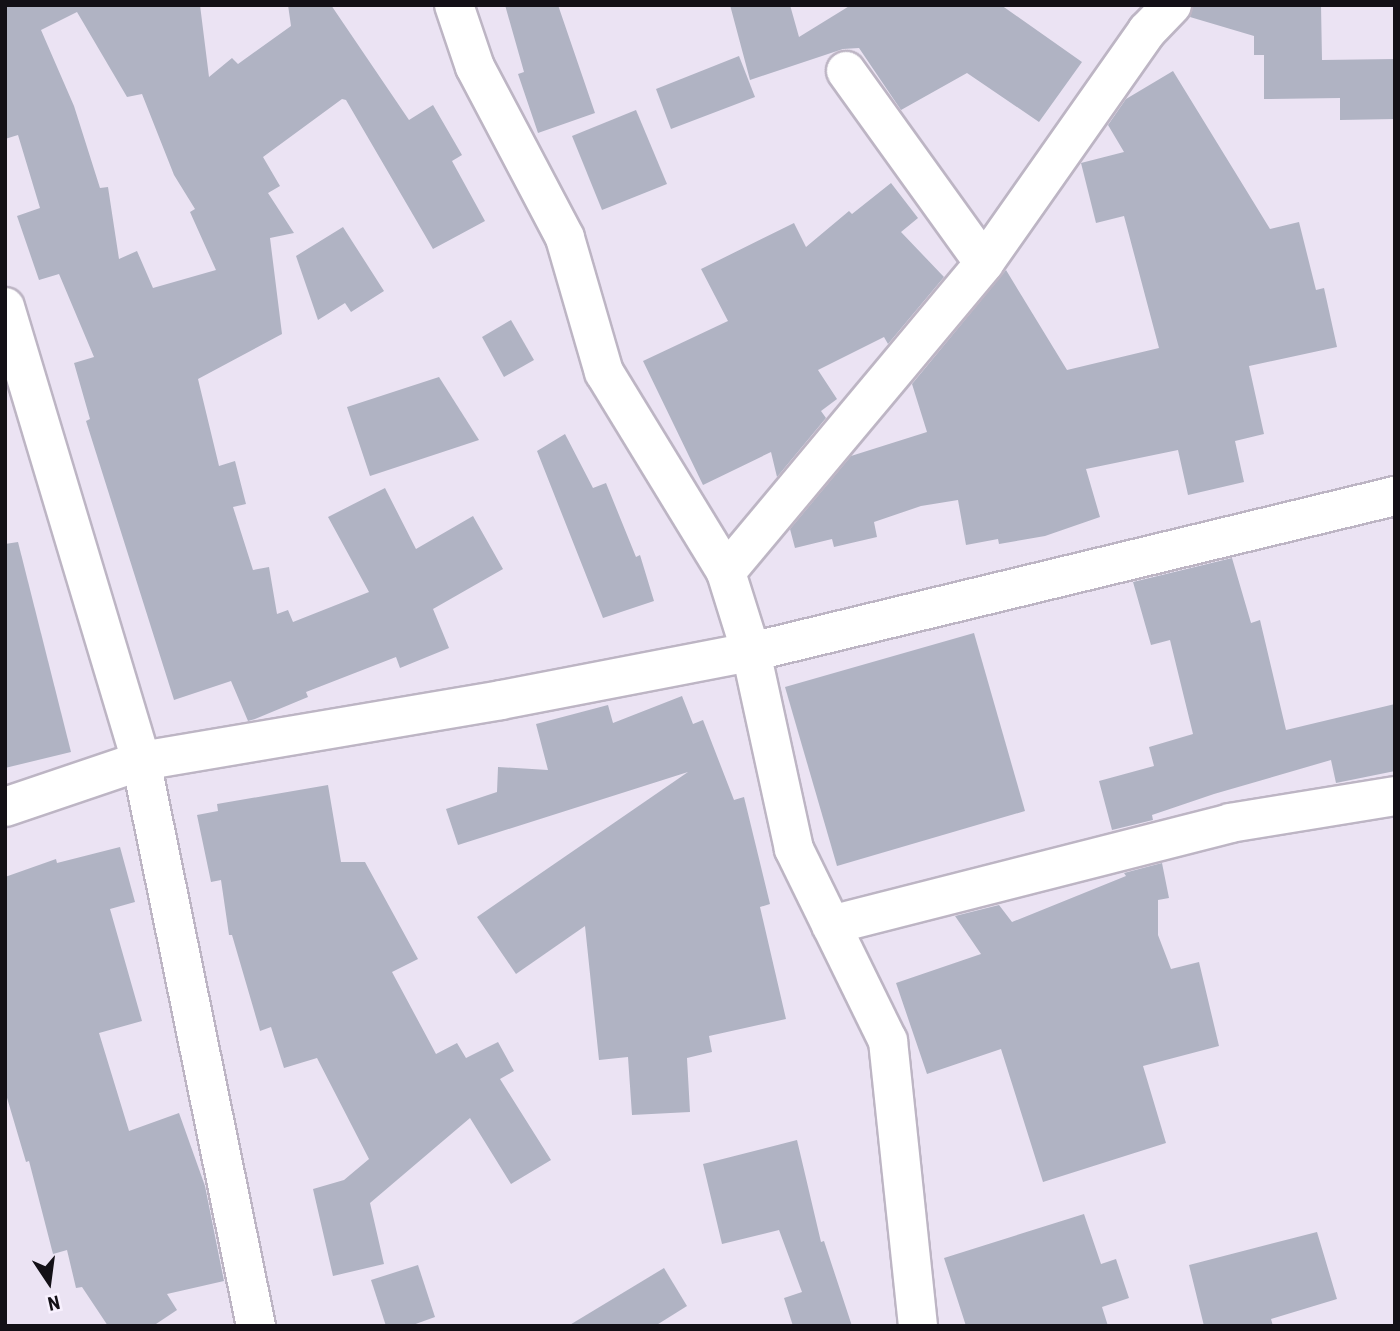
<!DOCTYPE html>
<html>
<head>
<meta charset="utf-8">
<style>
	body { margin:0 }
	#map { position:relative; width:1400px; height:1331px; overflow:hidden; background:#ebe3f3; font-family:"Roboto Condensed",sans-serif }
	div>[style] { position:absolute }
	.building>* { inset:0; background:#b0b3c3 }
	.roads { filter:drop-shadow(2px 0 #bdb5c4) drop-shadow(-2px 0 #bdb5c4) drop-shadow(0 2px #bdb5c4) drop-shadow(0 -2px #bdb5c4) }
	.minor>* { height:38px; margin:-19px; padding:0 19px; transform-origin:19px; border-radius:19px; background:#fff }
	span { translate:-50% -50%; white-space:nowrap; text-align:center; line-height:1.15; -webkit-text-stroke:6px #f8f1fe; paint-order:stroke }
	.frame { position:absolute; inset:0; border:7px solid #131016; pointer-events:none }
	.north { position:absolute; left:14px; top:1247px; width:70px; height:70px; -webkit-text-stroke:5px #f8f1fe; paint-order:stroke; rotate:167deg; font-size:19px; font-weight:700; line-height:28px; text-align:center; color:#131016 }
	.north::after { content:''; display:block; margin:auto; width:24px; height:32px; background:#131016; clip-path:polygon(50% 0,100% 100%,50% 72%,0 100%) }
</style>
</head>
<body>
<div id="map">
	<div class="building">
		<div style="clip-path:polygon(evenodd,5px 5px,200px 5px,209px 77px,232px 58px,238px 64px,291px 26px,288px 5px,331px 5px,409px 120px,433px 105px,462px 155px,452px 161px,485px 221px,433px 249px,346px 100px,342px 99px,263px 157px,280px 186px,268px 193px,294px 233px,270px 238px,282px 334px,198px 379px,219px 466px,235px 461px,246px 504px,233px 507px,253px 570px,269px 567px,277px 614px,288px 610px,293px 622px,369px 592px,328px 517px,385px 488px,416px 549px,473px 516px,503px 569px,433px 609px,449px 648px,400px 668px,396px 657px,306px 692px,308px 697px,255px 719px,248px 721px,231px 681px,174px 700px,86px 421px,90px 419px,74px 363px,94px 357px,59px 274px,39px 280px,17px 216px,40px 208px,18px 135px,5px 139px,5px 5px,77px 12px,127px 97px,142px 94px,174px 175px,195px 209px,190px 212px,216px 270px,153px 288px,137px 251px,119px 259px,108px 187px,100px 188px,74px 106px,41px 30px,77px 12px)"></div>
		<div style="clip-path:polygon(505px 5px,558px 5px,595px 113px,538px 133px,518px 74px,524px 72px)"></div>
		<div style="clip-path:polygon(730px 5px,790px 5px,799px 37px,851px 5px,1001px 5px,1082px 62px,1039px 122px,967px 73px,901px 110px,859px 48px,843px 49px,750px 80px)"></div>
		<div style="clip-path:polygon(1193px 5px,1321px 5px,1322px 60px,1395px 59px,1395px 119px,1340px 120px,1340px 98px,1264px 99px,1264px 55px,1254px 55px,1254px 36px,1190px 17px)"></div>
		<div style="clip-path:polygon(739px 56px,755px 97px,671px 129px,656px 89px)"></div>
		<div style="clip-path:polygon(1173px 71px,1270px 229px,1299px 222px,1316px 290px,1324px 288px,1337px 347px,1249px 366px,1264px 434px,1235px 441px,1244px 482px,1188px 495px,1178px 450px,1086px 469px,1100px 517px,1045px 536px,999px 544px,998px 539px,966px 545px,958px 500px,921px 506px,874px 522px,877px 537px,834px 547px,832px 539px,795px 548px,790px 529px,851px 456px,927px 432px,912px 384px,1006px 270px,1067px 370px,1159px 348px,1124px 216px,1096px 223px,1081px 163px,1124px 152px,1108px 125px,1126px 99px)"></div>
		<div style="clip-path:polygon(636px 110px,667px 184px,602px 210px,572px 136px)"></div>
		<div style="clip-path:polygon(891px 183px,918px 218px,901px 232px,944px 277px,888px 344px,884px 337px,818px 370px,837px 399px,821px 411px,826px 418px,777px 477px,771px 452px,703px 485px,643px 361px,728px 321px,701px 269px,794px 223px,806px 247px,849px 211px,852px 214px)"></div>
		<div style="clip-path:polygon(343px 227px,384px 291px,351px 312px,345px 303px,318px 320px,296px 256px)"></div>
		<div style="clip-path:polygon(511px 320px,534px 360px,504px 377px,482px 337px)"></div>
		<div style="clip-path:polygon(439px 377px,479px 440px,370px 476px,347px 407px)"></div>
		<div style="clip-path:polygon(565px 434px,593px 488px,606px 483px,636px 557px,640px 555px,654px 601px,603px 618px,537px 451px)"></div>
		<div style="clip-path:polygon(18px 542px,71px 752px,5px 768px,5px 544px)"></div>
		<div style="clip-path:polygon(1232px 558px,1251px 623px,1260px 620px,1286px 730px,1395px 704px,1395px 771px,1336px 783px,1331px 760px,1214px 794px,1152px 815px,1153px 820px,1112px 830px,1099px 781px,1154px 766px,1149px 747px,1193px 734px,1170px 640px,1151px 645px,1133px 582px)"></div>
		<div style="clip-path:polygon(974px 633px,1025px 811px,837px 866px,785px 687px)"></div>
		<div style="clip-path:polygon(682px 696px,693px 724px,703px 720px,734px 800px,744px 797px,770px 904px,760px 907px,786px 1019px,709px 1036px,712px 1052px,687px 1058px,690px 1112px,632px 1115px,628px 1057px,599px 1060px,585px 926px,516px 974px,477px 917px,688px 772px,458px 845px,446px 809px,497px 792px,498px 767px,548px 770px,536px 724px,608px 705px,613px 723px)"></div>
		<div style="clip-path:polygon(328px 785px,341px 862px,365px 862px,418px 959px,392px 972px,436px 1054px,457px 1043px,466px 1058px,498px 1042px,514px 1071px,500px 1079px,551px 1160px,511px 1184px,470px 1118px,370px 1203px,384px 1264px,333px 1276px,313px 1189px,344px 1180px,369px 1159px,317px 1058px,284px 1068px,271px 1027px,260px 1031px,232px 935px,229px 935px,221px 880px,211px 882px,197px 815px,218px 811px,217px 804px)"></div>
		<div style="clip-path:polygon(120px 847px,135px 902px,110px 909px,142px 1021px,99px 1033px,129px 1131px,179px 1113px,205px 1186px,224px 1281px,167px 1294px,177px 1310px,153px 1326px,108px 1326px,82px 1287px,76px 1288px,67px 1250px,53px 1254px,29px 1161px,26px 1162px,5px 1091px,5px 877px,56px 859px,57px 863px)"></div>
		<div style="clip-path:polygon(1162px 863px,1169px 898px,1158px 900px,1158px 935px,1171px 969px,1199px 962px,1219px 1046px,1143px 1066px,1166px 1143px,1043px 1182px,1001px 1049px,927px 1074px,896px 983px,981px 954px,955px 916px,999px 905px,1012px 922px,1126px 876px,1124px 873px)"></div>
		<div style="clip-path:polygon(797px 1140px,821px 1242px,824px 1241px,852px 1326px,793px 1326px,784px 1298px,802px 1292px,779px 1230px,722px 1244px,703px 1164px)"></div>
		<div style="clip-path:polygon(1084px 1214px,1101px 1264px,1116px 1259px,1129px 1298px,1102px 1307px,1108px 1326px,966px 1326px,944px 1258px)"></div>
		<div style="clip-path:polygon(1317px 1232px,1337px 1299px,1271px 1319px,1273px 1326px,1204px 1326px,1189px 1265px)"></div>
		<div style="clip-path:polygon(418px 1265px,435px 1317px,410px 1326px,386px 1326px,371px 1280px)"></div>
		<div style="clip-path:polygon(664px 1268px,687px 1306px,655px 1326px,568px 1326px)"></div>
	</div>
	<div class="roads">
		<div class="minor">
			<div style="left:454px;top:5px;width:65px;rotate:71.3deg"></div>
			<div style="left:475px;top:67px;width:193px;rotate:62.2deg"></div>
			<div style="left:565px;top:238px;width:140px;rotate:73.8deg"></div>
			<div style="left:604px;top:372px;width:234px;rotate:58.6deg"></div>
			<div style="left:846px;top:71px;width:236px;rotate:54.3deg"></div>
			<div style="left:5px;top:307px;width:474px;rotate:73.3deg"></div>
			<div style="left:141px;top:761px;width:577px;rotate:78.5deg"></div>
			<div style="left:5px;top:807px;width:144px;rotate:-18.7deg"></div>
			<div style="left:141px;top:761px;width:365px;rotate:-9.6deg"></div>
			<div style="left:501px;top:700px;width:255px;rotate:-10.9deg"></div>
			<div style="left:751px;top:652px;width:663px;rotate:-13.62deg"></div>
			<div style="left:831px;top:925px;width:412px;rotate:-14.3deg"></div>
			<div style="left:1230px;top:823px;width:167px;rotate:-9.3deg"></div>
			<div style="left:918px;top:1326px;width:287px;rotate:-96deg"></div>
			<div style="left:888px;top:1041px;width:214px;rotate:-116.1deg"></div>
			<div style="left:794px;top:849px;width:202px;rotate:-102.3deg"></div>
			<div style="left:751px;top:652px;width:84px;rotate:-107.4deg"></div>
			<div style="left:726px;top:572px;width:403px;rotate:-50.1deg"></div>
			<div style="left:984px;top:263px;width:284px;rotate:-54.9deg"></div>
			<div style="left:1147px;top:31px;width:36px;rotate:-46deg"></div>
		</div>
	</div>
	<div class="frame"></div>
	<div class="north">N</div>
</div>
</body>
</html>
